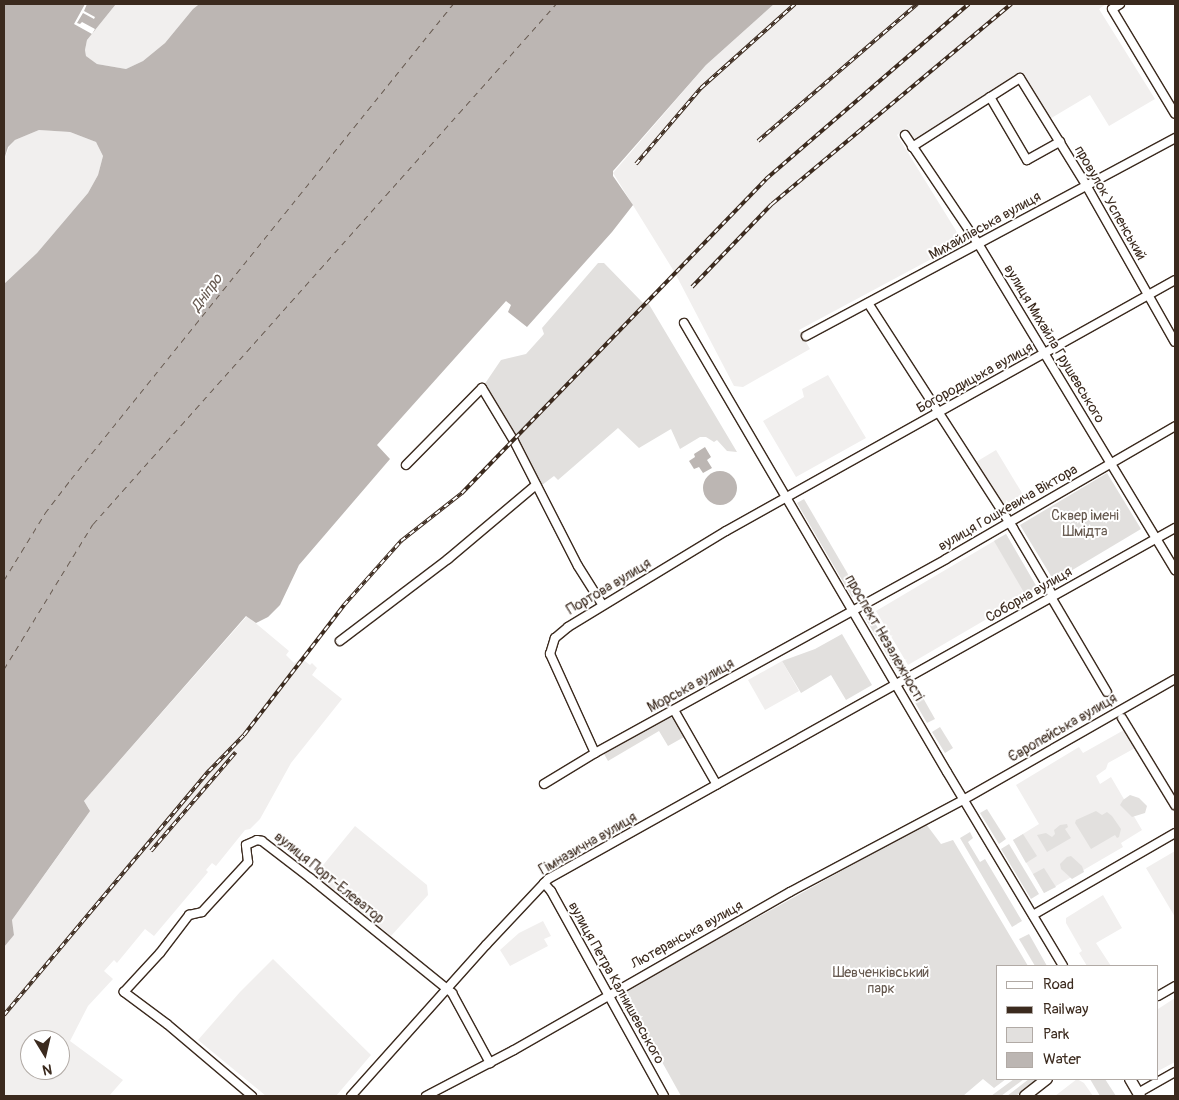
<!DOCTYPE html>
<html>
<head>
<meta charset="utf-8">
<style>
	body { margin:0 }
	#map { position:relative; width:1179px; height:1100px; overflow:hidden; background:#fff; font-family:Pangolin,sans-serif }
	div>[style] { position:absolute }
	.built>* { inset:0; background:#f1efee }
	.green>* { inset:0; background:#e2e0de }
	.water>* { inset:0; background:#bcb6b3 }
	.round { border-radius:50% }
	.pier>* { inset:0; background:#fff }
	.ferry>* { height:1px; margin-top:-0.5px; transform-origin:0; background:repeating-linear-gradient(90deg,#685b52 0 6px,transparent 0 11px) }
	.roads { filter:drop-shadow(1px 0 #3b2a1e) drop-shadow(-1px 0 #3b2a1e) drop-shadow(0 1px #3b2a1e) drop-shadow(0 -1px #3b2a1e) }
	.minor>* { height:8px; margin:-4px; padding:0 4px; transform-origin:4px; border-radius:4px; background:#fff }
	.major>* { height:10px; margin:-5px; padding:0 5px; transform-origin:5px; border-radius:5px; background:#fff }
	.rail>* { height:4px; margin-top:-2px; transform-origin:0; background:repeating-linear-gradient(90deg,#fff 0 5.5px,#3b2a1e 0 11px); box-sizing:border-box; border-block:1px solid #3b2a1e }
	span { translate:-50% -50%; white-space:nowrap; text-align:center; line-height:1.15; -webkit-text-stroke:4px #fff; paint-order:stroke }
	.street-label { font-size:14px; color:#3b2a1e }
	.park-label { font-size:14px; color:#65584e }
	.water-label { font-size:15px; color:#685b52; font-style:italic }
	.frame { position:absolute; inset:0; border:5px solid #3b2a1e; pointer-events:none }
	.legend { position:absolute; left:996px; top:965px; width:162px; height:115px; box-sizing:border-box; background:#fff; border:1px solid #b1aaa5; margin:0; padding:6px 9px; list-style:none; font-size:15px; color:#3b2a1e }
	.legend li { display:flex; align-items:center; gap:10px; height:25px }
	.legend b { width:25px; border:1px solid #b1aaa5 }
	.north { position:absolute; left:20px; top:1030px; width:50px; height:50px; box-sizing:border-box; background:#fff; border:1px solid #b1aaa5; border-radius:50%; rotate:171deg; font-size:14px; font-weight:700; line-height:20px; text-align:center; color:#3b2a1e }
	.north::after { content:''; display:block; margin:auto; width:18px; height:22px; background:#3b2a1e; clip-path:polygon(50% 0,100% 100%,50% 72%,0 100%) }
</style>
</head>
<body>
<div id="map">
	<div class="built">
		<div style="clip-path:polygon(116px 4px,209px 4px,198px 5px,193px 9px,165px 43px,143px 61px,126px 69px,97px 64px,86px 56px,85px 50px,87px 40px)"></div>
		<div style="clip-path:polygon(774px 4px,1106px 4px,1099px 9px,1155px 99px,1109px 126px,1090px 95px,1048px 120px,1021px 75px,914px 141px,906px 128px,897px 135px,963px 242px,799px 330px,810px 349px,743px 387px,734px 386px,675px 273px,613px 173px,706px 65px)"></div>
		<div style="clip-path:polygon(39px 130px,70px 132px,96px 142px,103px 156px,98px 175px,88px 193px,37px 253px,4px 284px,4px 160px,9px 147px,15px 140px)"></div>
		<div style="clip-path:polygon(828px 375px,866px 438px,796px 477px,763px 421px,804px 397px,802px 389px)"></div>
		<div style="clip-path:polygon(996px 450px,1025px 498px,1005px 510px,976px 462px)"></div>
		<div style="clip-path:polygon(1006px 534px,1038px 589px,908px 665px,876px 611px)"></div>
		<div style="clip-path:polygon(evenodd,247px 616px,289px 651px,286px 655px,294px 663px,301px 658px,310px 665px,312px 663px,317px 668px,312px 675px,342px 699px,291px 763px,260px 819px,250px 829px,245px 830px,216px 866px,212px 863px,206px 870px,208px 872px,154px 936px,145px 929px,117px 963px,114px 960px,104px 971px,113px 979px,88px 1006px,70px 1041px,123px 1080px,109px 1096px,4px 1096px,4px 947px,14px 935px,12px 920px,79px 827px,89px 809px,84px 801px,247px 616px,30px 1040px,60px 1040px,60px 1070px,30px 1070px,30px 1040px)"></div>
		<div style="clip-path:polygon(782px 661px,799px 691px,765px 710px,748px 680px)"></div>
		<div style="clip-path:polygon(1124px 730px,1135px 748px,1108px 763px,1106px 769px,1096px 776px,1100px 784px,1111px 777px,1142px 830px,1121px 843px,1123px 847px,1044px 893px,1013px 840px,1039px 824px,1016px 785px,1079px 747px,1083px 753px)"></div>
		<div style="clip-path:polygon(355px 826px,427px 885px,428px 895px,391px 936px,315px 875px)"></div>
		<div style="clip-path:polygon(1175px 851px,1175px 917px,1146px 868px)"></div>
		<div style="clip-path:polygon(1103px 895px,1122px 928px,1096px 943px,1111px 966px,1087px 966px,1079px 953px,1082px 951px,1066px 923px,1066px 918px)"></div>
		<div style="clip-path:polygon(543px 921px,551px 936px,544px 939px,548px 946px,510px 966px,500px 950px,519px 933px)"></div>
		<div style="clip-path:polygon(273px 959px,371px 1055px,336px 1096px,266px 1096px,198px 1040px,240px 992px)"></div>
		<div style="clip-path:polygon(1175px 998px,1175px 1062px,1158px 1071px,1158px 1009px)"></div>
		<div style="clip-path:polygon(1077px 1079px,1084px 1083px,1093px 1096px,1055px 1096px)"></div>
	</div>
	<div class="green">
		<div style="clip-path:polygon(598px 263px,604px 263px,644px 304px,647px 301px,737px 452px,727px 451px,717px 440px,714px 442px,706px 437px,700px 437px,680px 449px,671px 429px,639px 448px,618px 428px,558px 480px,554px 476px,538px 488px,482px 388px,501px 360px,526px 354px,544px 334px,542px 328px)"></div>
		<div style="clip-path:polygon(1107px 473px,1141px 529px,1054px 581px,1020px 525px)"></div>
		<div style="clip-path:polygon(804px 499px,859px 593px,852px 597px,797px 503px)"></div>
		<div style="clip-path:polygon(1006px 534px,1038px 589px,1026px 596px,994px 541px)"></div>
		<div style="clip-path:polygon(870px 615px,902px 667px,896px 670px,865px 618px)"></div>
		<div style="clip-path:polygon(842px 634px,872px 685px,846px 700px,831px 675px,801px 693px,782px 661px,815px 649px)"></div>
		<div style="clip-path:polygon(918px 689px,935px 719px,927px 723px,910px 694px)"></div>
		<div style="clip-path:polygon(669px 717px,674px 718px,684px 737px,668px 746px,659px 731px,608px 761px,604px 754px)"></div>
		<div style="clip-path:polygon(940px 727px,953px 748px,945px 753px,932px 732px)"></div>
		<div style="clip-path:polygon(1130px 795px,1139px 798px,1147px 806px,1145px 813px,1132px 817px,1120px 805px,1123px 800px)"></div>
		<div style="clip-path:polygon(987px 809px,1006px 839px,999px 844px,980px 813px)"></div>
		<div style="clip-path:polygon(1096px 811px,1102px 815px,1107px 812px,1112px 816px,1121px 829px,1119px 837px,1117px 838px,1115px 835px,1091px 849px,1075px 823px,1076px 820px)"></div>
		<div style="clip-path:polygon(926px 824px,941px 844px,953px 840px,1028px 966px,998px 966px,998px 1079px,1006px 1079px,994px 1088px,983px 1079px,963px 1096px,681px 1096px,623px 992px)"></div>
		<div style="clip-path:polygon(1067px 824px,1068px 827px,1065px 829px,1071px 838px,1047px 852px,1037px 835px,1046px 833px,1052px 837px,1055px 834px,1054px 830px,1060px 825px)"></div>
		<div style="clip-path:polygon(970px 832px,973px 838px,968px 842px,980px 862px,985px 859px,1022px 921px,1012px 927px,960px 838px)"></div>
		<div style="clip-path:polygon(1023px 834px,1037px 856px,1026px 863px,1013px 840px)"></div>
		<div style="clip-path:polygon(1009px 844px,1039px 894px,1031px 899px,1001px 849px)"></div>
		<div style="clip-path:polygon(1071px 856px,1082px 866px,1084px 872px,1072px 879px,1061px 869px,1060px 864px,1067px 857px)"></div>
		<div style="clip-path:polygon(1044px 868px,1056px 887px,1044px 893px,1033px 874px)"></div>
		<div style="clip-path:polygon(1029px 934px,1047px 966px,1035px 966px,1019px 939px)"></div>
		<div style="clip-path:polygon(1014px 1079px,1024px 1079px,1001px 1096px,991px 1096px)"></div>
		<div style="clip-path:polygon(1029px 1079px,1038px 1079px,1016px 1096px,1007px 1096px)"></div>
		<div style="clip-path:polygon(1090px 1079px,1105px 1079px,1116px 1096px,1100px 1096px)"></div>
	</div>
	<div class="water">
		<div style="clip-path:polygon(4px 4px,116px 4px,87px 40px,85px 50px,86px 56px,97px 64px,126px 69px,143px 61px,165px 43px,193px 9px,198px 5px,209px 4px,774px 4px,706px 65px,613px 171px,613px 176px,633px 205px,612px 232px,527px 327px,508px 312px,511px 305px,506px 301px,377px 445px,390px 459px,299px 565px,280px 605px,268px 617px,256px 623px,246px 616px,84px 801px,90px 811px,12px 920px,14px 935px,4px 947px,4px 284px,37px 253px,88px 193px,98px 175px,103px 156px,96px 142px,70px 132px,39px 130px,15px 140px,8px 147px,4px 160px)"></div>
		<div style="clip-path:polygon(705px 447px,711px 457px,707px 460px,712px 468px,703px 473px,699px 467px,694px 469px,689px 461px,695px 457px,694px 454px)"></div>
		<div class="round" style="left:703px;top:471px;width:34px;height:34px"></div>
	</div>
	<div class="pier">
		<div style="clip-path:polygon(85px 4px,87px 4px,84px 11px,95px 17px,94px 19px,83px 13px,77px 23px,80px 24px,82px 22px,95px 29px,92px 34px,74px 24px)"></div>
	</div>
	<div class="ferry">
		<div style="left:4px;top:580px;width:79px;rotate:-58.5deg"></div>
		<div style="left:45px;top:513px;width:43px;rotate:-52.6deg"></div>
		<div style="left:71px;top:479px;width:610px;rotate:-51.19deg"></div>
		<div style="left:4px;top:669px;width:170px;rotate:-58.5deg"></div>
		<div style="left:93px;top:524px;width:696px;rotate:-48.32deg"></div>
	</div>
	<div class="roads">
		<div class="minor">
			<div style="left:1120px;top:4px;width:9px;rotate:148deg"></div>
			<div style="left:1112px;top:9px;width:122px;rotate:59deg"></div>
			<div style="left:990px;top:97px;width:73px;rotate:59.6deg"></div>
			<div style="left:1027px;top:160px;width:38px;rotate:-29deg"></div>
			<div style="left:905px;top:135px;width:133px;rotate:56.1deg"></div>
			<div style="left:979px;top:245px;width:380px;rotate:58.9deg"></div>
			<div style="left:912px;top:147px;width:128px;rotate:-32.6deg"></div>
			<div style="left:1020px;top:78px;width:126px;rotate:58.3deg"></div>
			<div style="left:1086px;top:185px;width:180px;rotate:60.5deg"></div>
			<div style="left:868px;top:303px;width:268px;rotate:57.2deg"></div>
			<div style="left:1013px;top:528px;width:79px;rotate:59.5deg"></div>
			<div style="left:684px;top:323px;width:520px;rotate:59.64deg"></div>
			<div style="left:947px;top:772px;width:226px;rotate:59.1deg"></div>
			<div style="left:806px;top:336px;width:419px;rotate:-28.2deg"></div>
			<div style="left:406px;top:465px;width:108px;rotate:-45.4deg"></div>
			<div style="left:482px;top:388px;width:62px;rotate:58.9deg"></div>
			<div style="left:514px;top:441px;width:140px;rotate:62.9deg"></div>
			<div style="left:578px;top:566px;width:45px;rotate:57.7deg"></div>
			<div style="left:1051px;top:597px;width:110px;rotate:59.5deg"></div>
			<div style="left:340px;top:641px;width:136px;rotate:-37.2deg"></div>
			<div style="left:448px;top:559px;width:115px;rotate:-40.1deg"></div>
			<div style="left:674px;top:710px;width:86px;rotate:60.2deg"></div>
			<div style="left:1122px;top:718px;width:102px;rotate:58.7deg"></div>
			<div style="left:595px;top:753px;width:109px;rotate:-114.4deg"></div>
			<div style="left:550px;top:654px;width:17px;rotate:-73deg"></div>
			<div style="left:555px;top:638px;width:17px;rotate:-40deg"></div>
			<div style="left:568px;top:627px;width:185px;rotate:-31.3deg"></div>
			<div style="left:726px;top:531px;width:514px;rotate:-29.21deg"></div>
			<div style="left:544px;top:784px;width:60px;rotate:-31.3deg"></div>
			<div style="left:595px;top:753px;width:401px;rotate:-28.9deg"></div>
			<div style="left:946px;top:559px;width:265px;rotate:-30.1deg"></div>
			<div style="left:544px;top:883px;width:11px;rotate:49deg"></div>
			<div style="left:551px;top:891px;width:234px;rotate:61.1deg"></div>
			<div style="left:1033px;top:915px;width:164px;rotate:-30deg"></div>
			<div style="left:1158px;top:996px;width:20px;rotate:-30deg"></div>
			<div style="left:1138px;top:1093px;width:43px;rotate:-29.6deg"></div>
			<div style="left:252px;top:1096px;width:111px;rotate:-139.7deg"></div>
			<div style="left:167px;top:1024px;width:54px;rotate:-143.3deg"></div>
			<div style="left:124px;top:992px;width:53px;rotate:-47.3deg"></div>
			<div style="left:160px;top:953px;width:48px;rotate:-52.7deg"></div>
			<div style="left:189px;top:915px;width:13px;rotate:-13deg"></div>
			<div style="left:202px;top:912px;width:68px;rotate:-47.4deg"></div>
			<div style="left:248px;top:862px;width:17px;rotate:-97deg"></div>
			<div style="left:246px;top:845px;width:12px;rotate:-24deg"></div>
			<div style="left:257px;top:840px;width:5px;rotate:11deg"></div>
			<div style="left:262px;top:841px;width:61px;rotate:37.6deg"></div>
			<div style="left:310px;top:878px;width:183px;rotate:39deg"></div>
			<div style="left:452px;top:993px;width:80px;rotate:61.5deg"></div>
			<div style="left:351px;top:1096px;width:203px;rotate:-48.2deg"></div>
			<div style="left:486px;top:945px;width:91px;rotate:-46.8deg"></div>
			<div style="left:548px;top:879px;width:719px;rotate:-29.24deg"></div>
			<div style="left:426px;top:1096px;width:99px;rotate:-27.6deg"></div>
			<div style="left:514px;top:1050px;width:318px;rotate:-29.8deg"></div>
			<div style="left:790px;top:892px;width:196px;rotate:-28deg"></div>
			<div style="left:963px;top:800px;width:244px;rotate:-29.7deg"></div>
		</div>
		<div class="major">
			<div style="left:1130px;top:1079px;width:20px;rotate:60deg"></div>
			<div style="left:1025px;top:1096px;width:28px;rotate:-38deg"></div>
		</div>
	</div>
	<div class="rail">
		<div style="left:758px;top:141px;width:210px;rotate:-40.7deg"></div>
		<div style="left:636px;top:164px;width:100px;rotate:-49.5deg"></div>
		<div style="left:701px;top:88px;width:126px;rotate:-41.8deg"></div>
		<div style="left:692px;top:287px;width:115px;rotate:-46.1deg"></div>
		<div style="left:772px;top:204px;width:312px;rotate:-39.9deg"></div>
		<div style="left:151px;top:851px;width:130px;rotate:-49.4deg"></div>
		<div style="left:4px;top:1015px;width:319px;rotate:-50deg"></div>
		<div style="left:209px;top:771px;width:50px;rotate:-45.8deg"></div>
		<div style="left:244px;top:735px;width:164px;rotate:-52.4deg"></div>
		<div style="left:344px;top:605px;width:86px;rotate:-48.3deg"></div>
		<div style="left:401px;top:541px;width:78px;rotate:-38.2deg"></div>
		<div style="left:462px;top:493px;width:437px;rotate:-45.9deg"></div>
		<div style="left:766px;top:179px;width:268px;rotate:-40.8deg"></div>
	</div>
	<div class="street-label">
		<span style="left:1110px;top:203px;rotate:60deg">провулок Успенський</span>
		<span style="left:985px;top:226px;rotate:-29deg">Михайлівська вулиця</span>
		<span style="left:1054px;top:344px;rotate:59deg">вулиця Михайла Грушевського</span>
		<span style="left:975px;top:378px;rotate:-29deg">Богородицька вулиця</span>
		<span style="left:1008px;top:508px;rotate:-30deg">вулиця Гошкевича Віктора</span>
		<span style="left:609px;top:587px;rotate:-31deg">Портова вулиця</span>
		<span style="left:1029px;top:595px;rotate:-30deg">Соборна вулиця</span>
		<span style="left:884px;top:638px;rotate:60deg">проспект Незалежності</span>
		<span style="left:691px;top:686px;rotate:-29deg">Морська вулиця</span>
		<span style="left:1063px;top:728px;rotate:-30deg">Європейська вулиця</span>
		<span style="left:588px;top:844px;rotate:-30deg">Гімназична вулиця</span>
		<span style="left:329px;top:878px;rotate:39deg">вулиця Порт-Елеватор</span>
		<span style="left:687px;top:935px;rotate:-29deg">Лютеранська вулиця</span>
		<span style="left:616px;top:983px;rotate:61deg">вулиця Петра Калнишевського</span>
	</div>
	<div class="park-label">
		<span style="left:1085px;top:524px">Сквер імені<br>Шмідта</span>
		<span style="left:881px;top:981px">Шевченківський<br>парк</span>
	</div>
	<div class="water-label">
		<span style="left:207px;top:293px;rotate:-54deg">Дніпро</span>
	</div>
	<div class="frame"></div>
	<ul class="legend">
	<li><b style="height:6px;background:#fff"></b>Road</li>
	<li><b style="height:6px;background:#3b2a1e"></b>Railway</li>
	<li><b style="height:14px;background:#e2e0de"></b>Park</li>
	<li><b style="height:14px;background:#bcb6b3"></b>Water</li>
	</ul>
	<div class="north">N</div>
</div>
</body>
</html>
